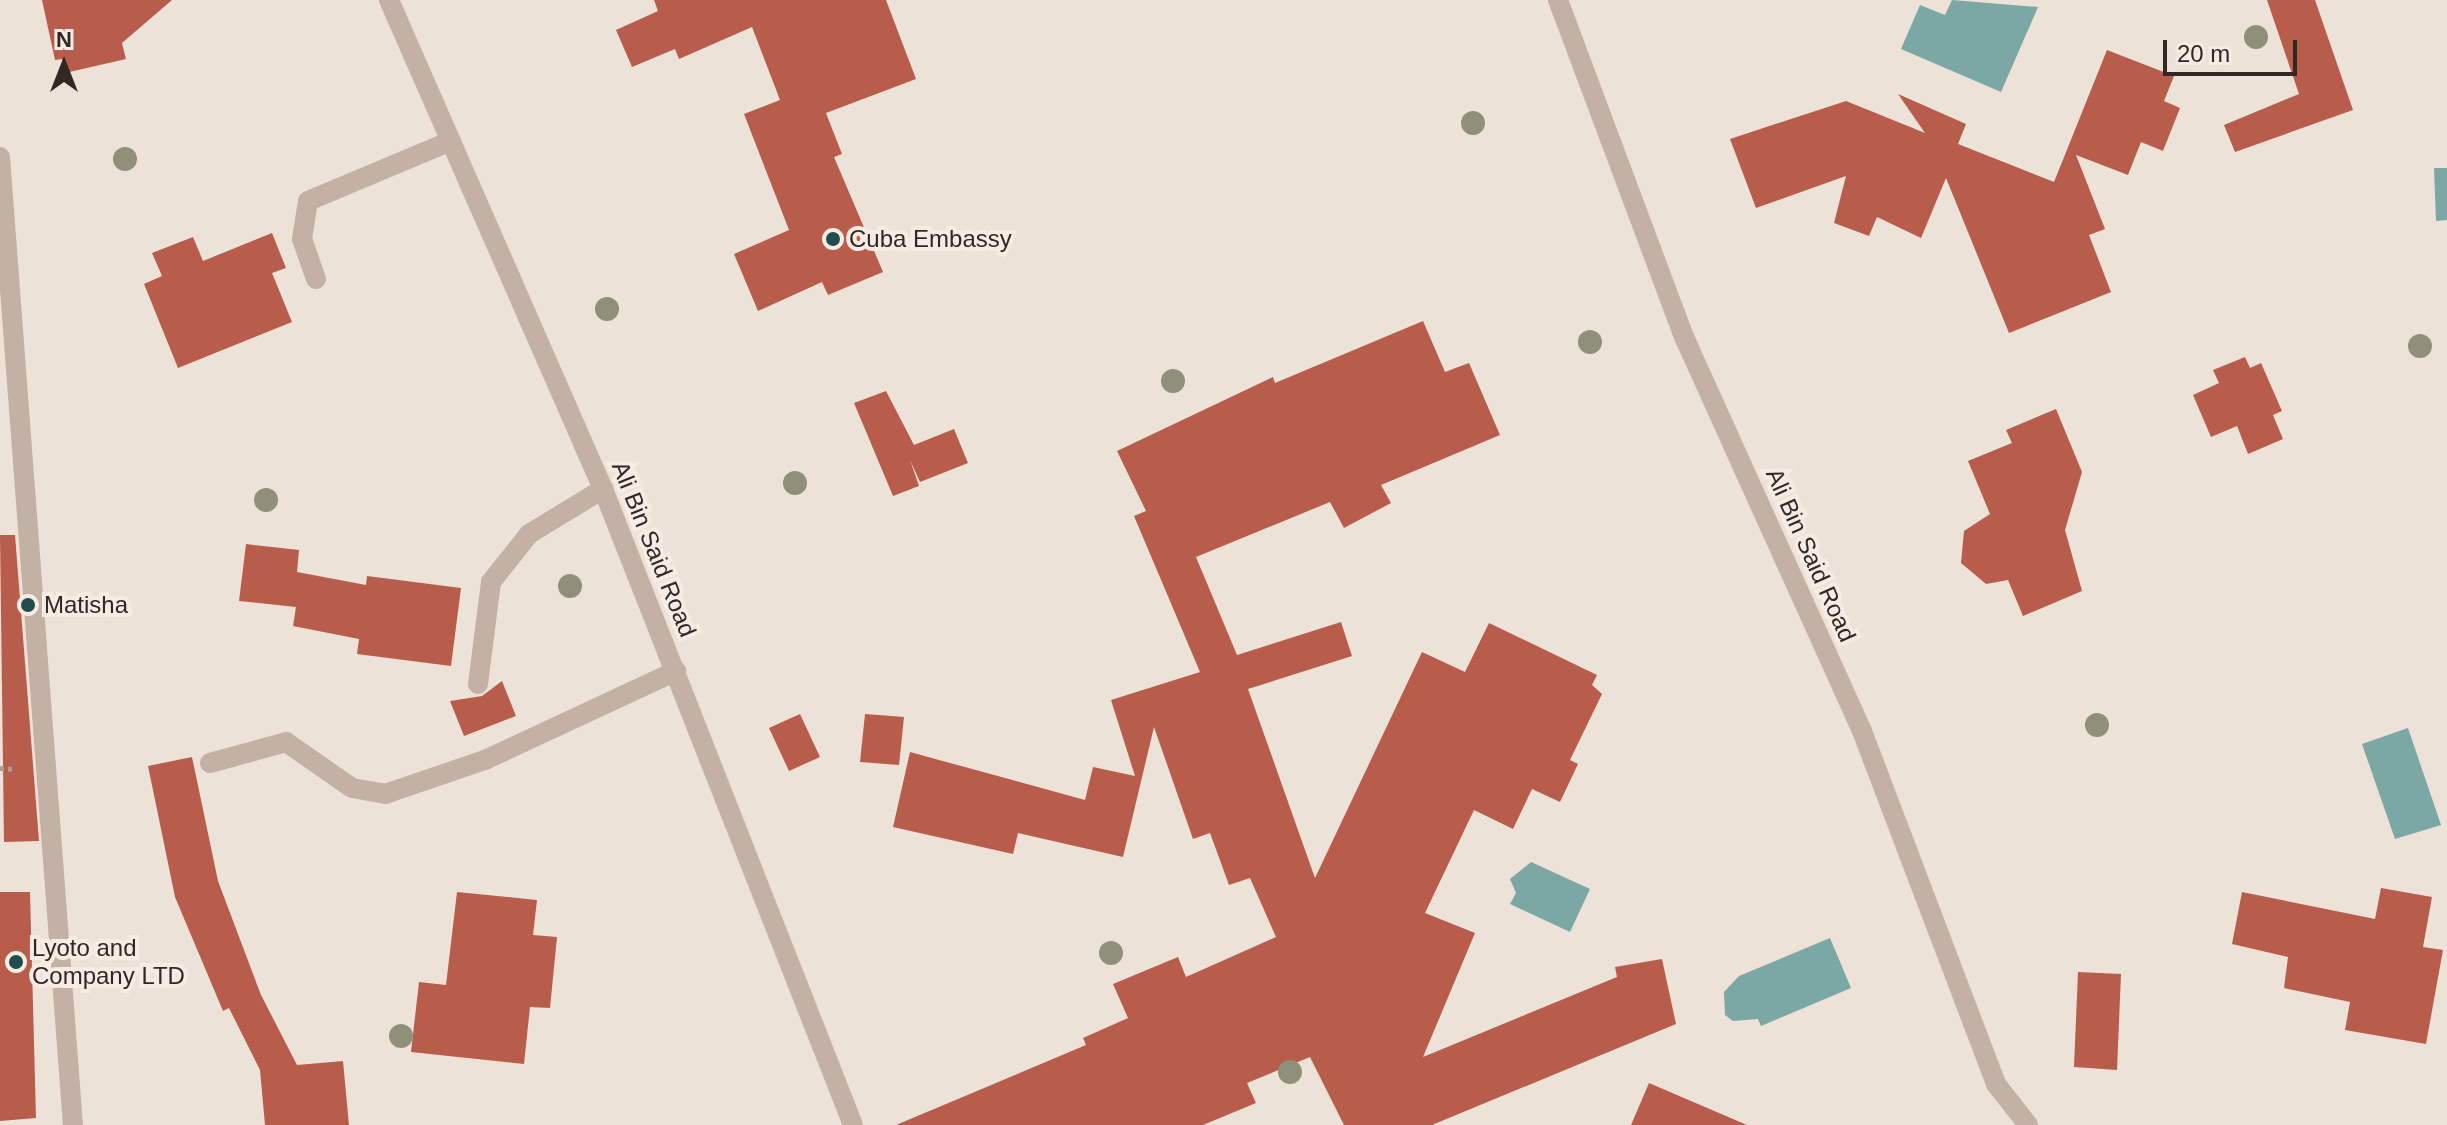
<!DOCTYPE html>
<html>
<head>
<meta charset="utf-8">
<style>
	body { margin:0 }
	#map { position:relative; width:2447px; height:1125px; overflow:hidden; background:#ede2d8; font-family:Arial,sans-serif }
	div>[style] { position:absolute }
	.water>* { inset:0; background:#7ba7a5 }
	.building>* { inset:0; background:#b85d4c }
	.path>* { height:5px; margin-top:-2.5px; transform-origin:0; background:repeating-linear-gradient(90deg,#af9b91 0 4px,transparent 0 8px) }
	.minor>* { height:20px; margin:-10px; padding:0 10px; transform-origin:10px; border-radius:10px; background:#c4b1a6 }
	.trees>* { width:24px; height:24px; margin:-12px; border-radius:50%; background:#90907a }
	.dots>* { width:22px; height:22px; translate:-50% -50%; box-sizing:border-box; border:4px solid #f6ece4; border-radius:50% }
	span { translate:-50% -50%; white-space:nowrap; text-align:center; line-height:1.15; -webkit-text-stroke:8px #f6ece4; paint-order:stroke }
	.poi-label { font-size:24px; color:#312826 }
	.left { translate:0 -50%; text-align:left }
	.street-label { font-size:24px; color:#312826 }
	.north { position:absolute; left:24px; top:24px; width:80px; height:80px; -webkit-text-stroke:6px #f6ece4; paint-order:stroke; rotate:0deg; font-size:22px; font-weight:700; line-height:32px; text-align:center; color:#312826 }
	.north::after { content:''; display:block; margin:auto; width:28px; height:36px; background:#312826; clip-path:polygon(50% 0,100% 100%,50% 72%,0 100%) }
	.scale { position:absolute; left:2163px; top:40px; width:134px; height:36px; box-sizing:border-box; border:4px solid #312826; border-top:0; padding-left:10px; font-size:24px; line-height:28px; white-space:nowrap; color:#312826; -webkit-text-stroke:6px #f6ece4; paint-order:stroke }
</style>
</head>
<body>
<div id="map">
	<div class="water">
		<div style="clip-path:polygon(1952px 0,2038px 7px,2001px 92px,1901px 49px,1920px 5px,1945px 15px)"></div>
		<div style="clip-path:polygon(2434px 168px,2447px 168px,2447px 220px,2436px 221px)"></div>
		<div style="clip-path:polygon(2408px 728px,2441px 825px,2395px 839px,2362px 744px)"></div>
		<div style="clip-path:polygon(1531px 862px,1590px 889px,1570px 932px,1510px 904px,1516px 893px,1510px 879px)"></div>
		<div style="clip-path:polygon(1830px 938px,1851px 988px,1761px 1026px,1758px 1019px,1733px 1021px,1725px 1015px,1724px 992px,1739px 976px)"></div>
	</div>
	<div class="building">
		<div style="clip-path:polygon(42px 0,172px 0,122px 43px,126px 59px,65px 73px,62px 59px,55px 60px)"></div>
		<div style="clip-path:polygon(654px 0,886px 0,916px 79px,826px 113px,842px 154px,834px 157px,883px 272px,828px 295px,822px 282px,758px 311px,734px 254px,789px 230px,744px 114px,780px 100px,752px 27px,679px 59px,675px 49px,632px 67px,616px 30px,658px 11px)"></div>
		<div style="clip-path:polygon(2267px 0,2315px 0,2353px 110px,2235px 152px,2224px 125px,2299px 94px)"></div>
		<div style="clip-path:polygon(2107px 50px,2174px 76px,2164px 101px,2180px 108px,2163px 151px,2141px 142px,2128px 175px,2076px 155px,2105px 229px,2089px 235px,2111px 292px,2009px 333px,1946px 178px,1921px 238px,1877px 217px,1869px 236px,1834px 223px,1846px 176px,1756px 208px,1730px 139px,1846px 101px,1925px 133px,1898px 94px,1966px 124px,1958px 144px,2054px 182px)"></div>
		<div style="clip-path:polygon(272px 233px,286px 268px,272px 273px,292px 322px,178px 368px,144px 284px,162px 276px,152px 253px,193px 237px,203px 261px)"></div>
		<div style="clip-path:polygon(1423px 321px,1445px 372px,1469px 363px,1500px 435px,1381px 485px,1391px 503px,1344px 528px,1330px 502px,1196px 557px,1237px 655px,1341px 622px,1352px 656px,1248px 689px,1315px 878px,1422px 652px,1465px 672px,1489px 623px,1597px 675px,1592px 685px,1602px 694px,1570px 760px,1578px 764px,1560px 802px,1532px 789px,1513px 829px,1474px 810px,1425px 913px,1475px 933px,1423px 1057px,1617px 977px,1615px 967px,1662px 959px,1676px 1024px,1432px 1125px,1344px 1125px,1310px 1057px,1247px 1083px,1256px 1103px,1203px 1125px,896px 1125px,1086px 1045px,1083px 1038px,1128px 1018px,1113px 984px,1178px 957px,1186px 977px,1276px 937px,1250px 878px,1229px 885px,1210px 833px,1193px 839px,1154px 727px,1123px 857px,1018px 833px,1013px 854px,893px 827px,910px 752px,1085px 800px,1093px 767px,1135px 776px,1111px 700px,1200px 672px,1134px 516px,1146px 511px,1117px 451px,1273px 377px,1275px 383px)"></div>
		<div style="clip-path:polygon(2245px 357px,2250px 368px,2261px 363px,2282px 411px,2273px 415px,2283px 439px,2248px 454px,2237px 426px,2211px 437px,2193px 395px,2219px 383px,2213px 370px)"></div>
		<div style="clip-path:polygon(886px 391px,914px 445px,954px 429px,968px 463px,920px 482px,910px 460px,919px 486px,893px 496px,854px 403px)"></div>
		<div style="clip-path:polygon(2056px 409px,2082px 472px,2065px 530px,2082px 591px,2023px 616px,2008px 580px,1986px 584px,1961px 563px,1964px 531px,1990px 514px,1968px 461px,2012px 443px,2006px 430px)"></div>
		<div style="clip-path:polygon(0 535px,15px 535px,39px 841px,4px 842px)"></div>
		<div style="clip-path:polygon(246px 544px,299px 550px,297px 572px,366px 585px,367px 576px,461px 588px,451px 666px,357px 654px,359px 639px,293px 626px,296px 607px,239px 601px)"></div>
		<div style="clip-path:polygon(502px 681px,516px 716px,464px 736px,450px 701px,482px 696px)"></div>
		<div style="clip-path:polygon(800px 714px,820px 757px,789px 771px,769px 728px)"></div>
		<div style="clip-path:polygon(865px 714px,904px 717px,899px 765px,860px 762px)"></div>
		<div style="clip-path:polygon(192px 757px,218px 881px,261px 995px,297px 1065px,343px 1061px,349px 1125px,265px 1125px,260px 1070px,229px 1008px,223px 1011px,175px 897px,148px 766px)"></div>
		<div style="clip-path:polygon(2381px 888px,2432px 897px,2423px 947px,2443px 950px,2426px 1044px,2345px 1030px,2350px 1002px,2284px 988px,2288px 957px,2232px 944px,2242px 892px,2375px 919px)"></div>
		<div style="clip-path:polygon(0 892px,30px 892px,36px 1118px,0 1121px)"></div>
		<div style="clip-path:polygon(457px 892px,537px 900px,533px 935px,557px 937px,550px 1008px,530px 1007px,524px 1064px,411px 1052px,419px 982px,446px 985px)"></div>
		<div style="clip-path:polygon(2078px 972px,2121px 974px,2117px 1070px,2074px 1067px)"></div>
		<div style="clip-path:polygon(1649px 1083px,1747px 1125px,1631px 1125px)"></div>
	</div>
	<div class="path">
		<div style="left:0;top:768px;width:15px;rotate:4deg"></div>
	</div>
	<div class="minor">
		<div style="left:389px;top:0;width:534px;rotate:66.36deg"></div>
		<div style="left:603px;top:489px;width:683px;rotate:68.54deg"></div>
		<div style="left:1558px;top:0;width:362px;rotate:69.5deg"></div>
		<div style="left:1685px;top:339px;width:430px;rotate:65.7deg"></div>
		<div style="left:1862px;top:731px;width:378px;rotate:69.2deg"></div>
		<div style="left:1996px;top:1084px;width:52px;rotate:52deg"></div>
		<div style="left:0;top:157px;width:971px;rotate:85.69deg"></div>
		<div style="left:316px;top:279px;width:42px;rotate:-109.3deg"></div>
		<div style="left:302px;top:239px;width:38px;rotate:-81deg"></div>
		<div style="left:308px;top:201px;width:155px;rotate:-22.8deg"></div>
		<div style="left:478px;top:684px;width:103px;rotate:-82.7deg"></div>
		<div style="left:491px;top:582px;width:61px;rotate:-51.6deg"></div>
		<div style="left:529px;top:534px;width:87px;rotate:-31.3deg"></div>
		<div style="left:210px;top:763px;width:79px;rotate:-15.4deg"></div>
		<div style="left:286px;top:742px;width:80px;rotate:34.9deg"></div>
		<div style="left:352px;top:788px;width:34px;rotate:10deg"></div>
		<div style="left:385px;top:794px;width:106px;rotate:-18.8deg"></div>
		<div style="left:485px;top:760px;width:211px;rotate:-25deg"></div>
	</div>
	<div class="trees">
		<div style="left:2256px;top:37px"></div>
		<div style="left:1473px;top:123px"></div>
		<div style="left:125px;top:159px"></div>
		<div style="left:607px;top:309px"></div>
		<div style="left:1590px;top:342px"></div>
		<div style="left:2420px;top:346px"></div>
		<div style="left:1173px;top:381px"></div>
		<div style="left:795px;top:483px"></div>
		<div style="left:266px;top:500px"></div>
		<div style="left:570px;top:586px"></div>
		<div style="left:2097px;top:725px"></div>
		<div style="left:1111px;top:953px"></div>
		<div style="left:401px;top:1036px"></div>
		<div style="left:1290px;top:1072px"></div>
	</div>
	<div class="dots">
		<div style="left:833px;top:239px;background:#214d4c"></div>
		<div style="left:28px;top:605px;background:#214d4c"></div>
		<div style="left:16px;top:962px;background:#214d4c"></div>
	</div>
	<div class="poi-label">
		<span class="left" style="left:849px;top:239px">Cuba Embassy</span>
		<span class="left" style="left:44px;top:605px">Matisha</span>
		<span class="left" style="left:32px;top:962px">Lyoto and<br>Company LTD</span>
	</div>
	<div class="street-label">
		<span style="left:654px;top:549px;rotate:68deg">Ali Bin Said Road</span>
		<span style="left:1811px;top:555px;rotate:66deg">Ali Bin Said Road</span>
	</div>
	<div class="north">N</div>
	<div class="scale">20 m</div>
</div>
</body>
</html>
